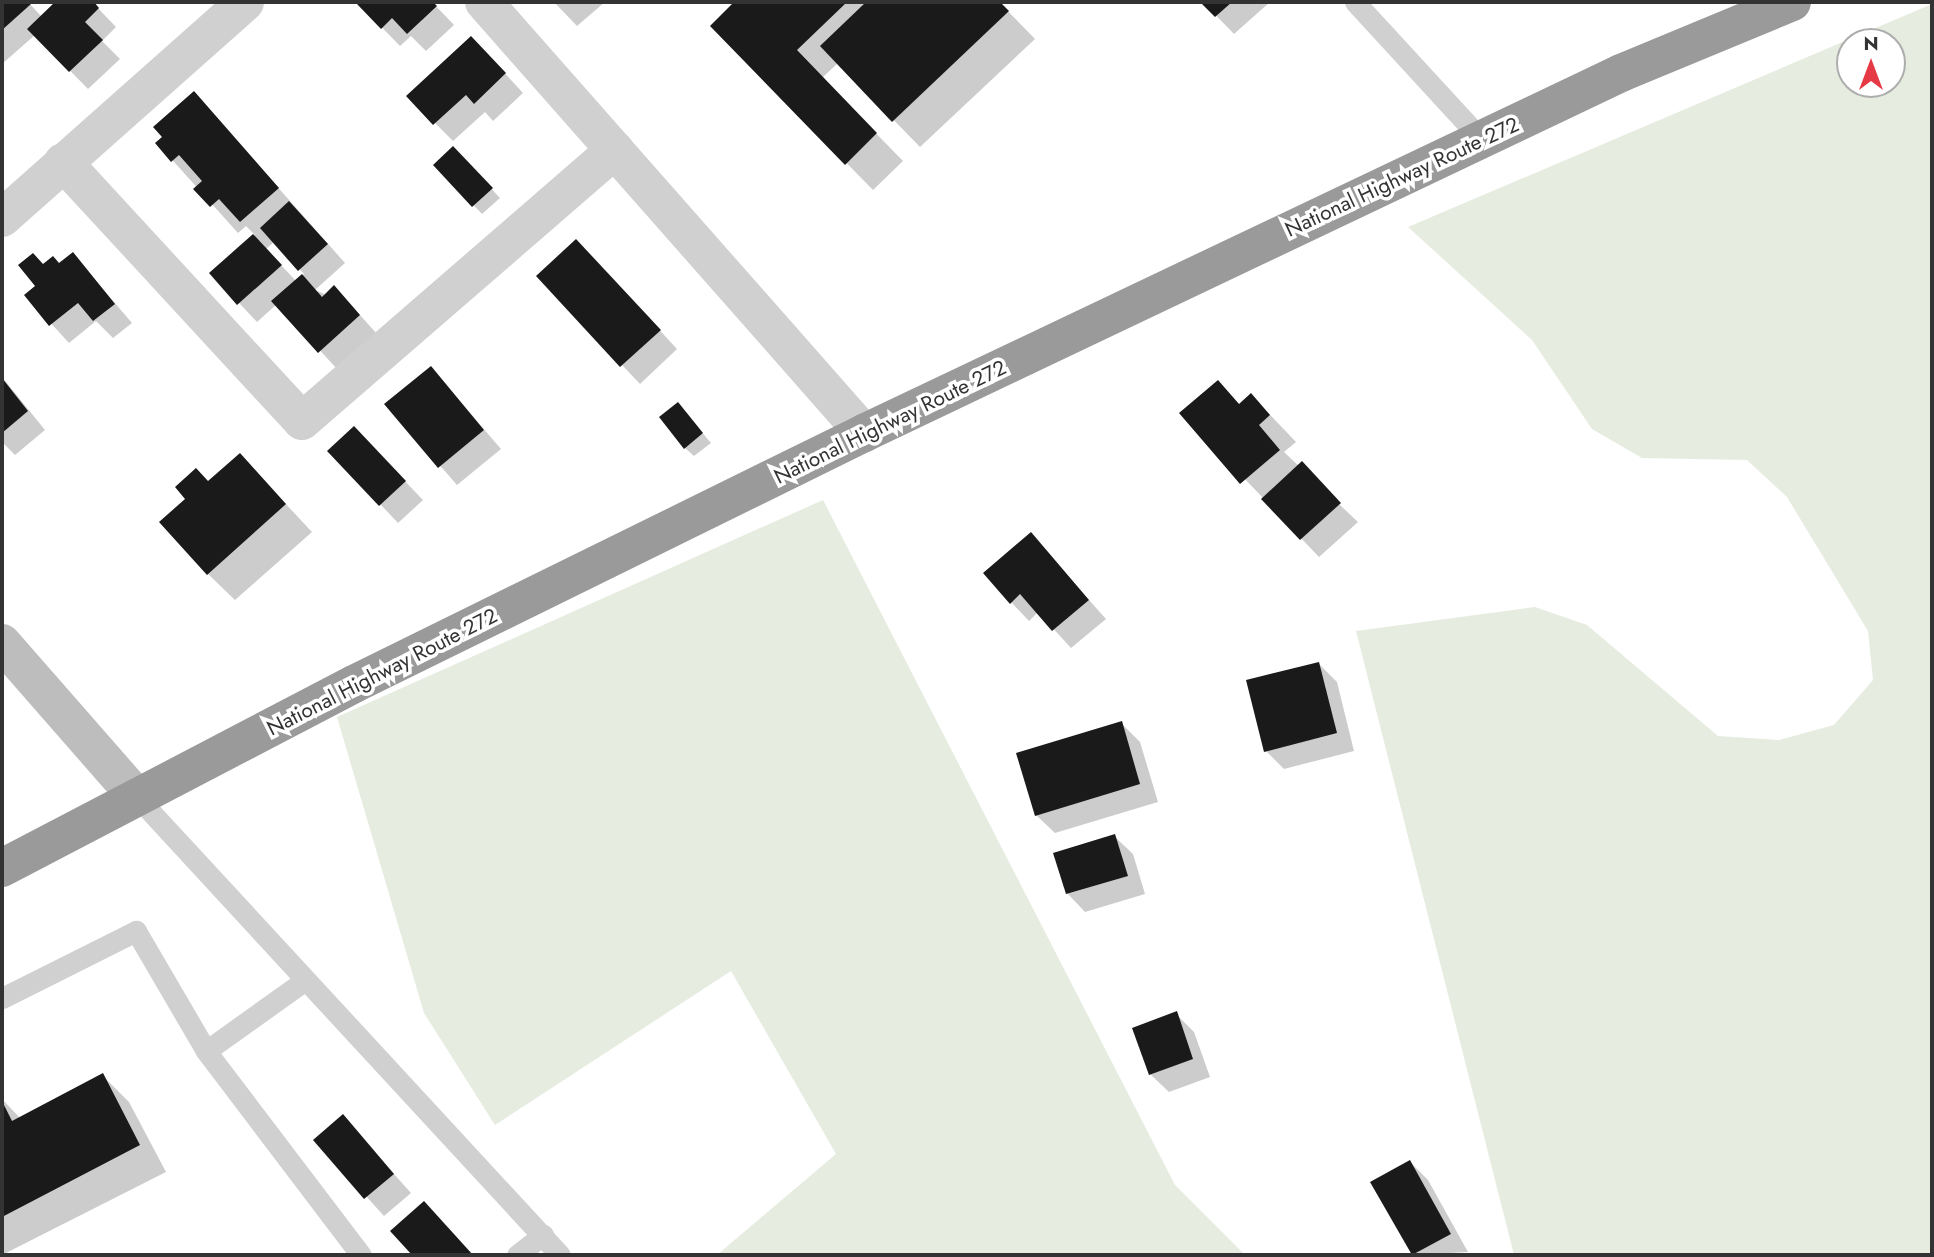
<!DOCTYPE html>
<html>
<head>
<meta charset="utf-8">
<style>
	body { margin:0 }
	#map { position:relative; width:1934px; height:1257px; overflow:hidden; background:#fff; font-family:Jost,sans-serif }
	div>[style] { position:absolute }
	.green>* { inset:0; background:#e6ecdf }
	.shadow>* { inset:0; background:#0003 }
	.building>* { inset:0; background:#1a1a1a }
	.lane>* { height:21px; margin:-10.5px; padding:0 10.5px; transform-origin:10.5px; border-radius:10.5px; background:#d0d0d0 }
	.street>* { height:38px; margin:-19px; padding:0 19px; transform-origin:19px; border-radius:19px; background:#d0d0d0 }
	.secondary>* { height:38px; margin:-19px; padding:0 19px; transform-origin:19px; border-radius:19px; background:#bdbdbd }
	.highway>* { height:38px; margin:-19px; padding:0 19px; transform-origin:19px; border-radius:19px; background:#9a9a9a }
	span { translate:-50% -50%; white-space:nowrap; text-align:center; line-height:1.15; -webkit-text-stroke:7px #fff; paint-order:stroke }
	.street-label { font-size:21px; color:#333 }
	.frame { position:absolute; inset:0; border:4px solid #333; pointer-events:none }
	.north { position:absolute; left:1836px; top:28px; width:70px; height:70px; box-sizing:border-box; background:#fff; border:2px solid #adadad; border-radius:50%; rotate:0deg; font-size:19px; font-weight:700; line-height:28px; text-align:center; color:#333 }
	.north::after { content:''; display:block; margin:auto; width:24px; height:32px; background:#e63946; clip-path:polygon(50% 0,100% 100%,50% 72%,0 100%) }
</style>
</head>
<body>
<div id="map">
	<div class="green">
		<div style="clip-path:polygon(evenodd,1932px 4px,1932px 1255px,1514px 1255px,1356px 631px,1535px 607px,1587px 625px,1718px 736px,1779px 740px,1834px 725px,1873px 680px,1868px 631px,1787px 497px,1747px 460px,1642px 458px,1592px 429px,1532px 340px,1408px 227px,1932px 4px,1850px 42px,1892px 42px,1892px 84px,1850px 84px,1850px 42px)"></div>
		<div style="clip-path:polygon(823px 500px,1175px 1185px,1245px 1255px,717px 1255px,836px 1154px,731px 971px,495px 1125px,424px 1013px,337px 717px)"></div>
	</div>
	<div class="shadow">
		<div style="clip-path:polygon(2px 2px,28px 2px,42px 17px,58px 2px,92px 2px,116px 27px,102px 41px,120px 59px,88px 89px,35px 35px,2px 64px)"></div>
		<div style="clip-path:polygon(432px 2px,454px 25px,426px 51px,411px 36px,400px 46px,359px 4px)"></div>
		<div style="clip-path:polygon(554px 2px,605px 2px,577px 26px)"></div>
		<div style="clip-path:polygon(737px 2px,999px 2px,1035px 39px,920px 147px,838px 63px,822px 78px,903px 161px,873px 190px,712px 26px)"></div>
		<div style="clip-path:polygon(1203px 2px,1270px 2px,1234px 34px)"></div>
		<div style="clip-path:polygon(489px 56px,523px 93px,493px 121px,485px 112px,453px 141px,435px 123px)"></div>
		<div style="clip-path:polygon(evenodd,194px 93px,345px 263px,315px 290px,352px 306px,377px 334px,338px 370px,277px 304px,257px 322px,211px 273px,255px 235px,246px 226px,238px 233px,157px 143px,194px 93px,274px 242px,304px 274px,296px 281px,266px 249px,274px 242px)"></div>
		<div style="clip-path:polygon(453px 148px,500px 198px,482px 214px,435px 165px)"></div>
		<div style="clip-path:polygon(73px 254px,132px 323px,113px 338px,96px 321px,69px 343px,26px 296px)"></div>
		<div style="clip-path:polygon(594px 259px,677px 349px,640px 384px,538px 276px)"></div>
		<div style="clip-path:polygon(431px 368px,501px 449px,457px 485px,387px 405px)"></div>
		<div style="clip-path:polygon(2px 377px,45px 430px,15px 455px,2px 442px)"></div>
		<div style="clip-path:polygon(1218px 382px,1240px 405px,1251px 395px,1296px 442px,1284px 452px,1358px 522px,1319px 557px,1182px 413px)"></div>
		<div style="clip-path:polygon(678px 404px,711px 443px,694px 456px,685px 448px)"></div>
		<div style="clip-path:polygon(372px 447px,423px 500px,398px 523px,330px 451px)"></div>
		<div style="clip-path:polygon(240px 455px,312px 532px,235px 600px,208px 574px,188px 499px)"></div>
		<div style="clip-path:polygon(1031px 535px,1106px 619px,1071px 648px,1038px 612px,1029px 621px,1011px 602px)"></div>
		<div style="clip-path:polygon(1319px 664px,1337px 682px,1354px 751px,1284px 769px,1266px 751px)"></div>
		<div style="clip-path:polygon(1121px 723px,1140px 742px,1158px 802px,1055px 833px,1036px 815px)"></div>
		<div style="clip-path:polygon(1114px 836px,1133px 854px,1145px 894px,1085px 912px,1067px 893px)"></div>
		<div style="clip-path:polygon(1176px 1014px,1194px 1032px,1210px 1077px,1169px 1092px,1150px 1074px)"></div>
		<div style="clip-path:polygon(103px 1076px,129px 1102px,166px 1172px,2px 1255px,2px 1099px,20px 1118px)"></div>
		<div style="clip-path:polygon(343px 1117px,411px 1193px,384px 1216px,315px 1140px)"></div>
		<div style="clip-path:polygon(1410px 1162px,1428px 1180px,1468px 1252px,1412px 1255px)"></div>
	</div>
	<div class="building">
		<div style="clip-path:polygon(2px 2px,29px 2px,31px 4px,2px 30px)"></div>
		<div style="clip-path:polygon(55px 2px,94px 2px,99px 8px,85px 22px,103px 40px,69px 72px,27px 29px)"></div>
		<div style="clip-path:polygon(433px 2px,437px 6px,407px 34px,392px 18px,381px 29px,357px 4px)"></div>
		<div style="clip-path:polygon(734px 2px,847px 2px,797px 50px,877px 133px,845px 165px,710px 26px)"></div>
		<div style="clip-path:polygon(866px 2px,1000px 2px,1009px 11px,892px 122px,820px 46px)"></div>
		<div style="clip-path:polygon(1200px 2px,1232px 2px,1215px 17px)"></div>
		<div style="clip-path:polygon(471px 36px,506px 73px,474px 104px,466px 95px,433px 125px,406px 96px)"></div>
		<div style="clip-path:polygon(194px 91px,279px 188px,240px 222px,219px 199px,210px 207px,193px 189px,202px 181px,179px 155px,171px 162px,155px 143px,162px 137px,153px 127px)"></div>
		<div style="clip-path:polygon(453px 146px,493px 188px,472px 207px,433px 165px)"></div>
		<div style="clip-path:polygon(289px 201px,328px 244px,298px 271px,260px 228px)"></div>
		<div style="clip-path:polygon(253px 234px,282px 265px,237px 305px,209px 273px)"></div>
		<div style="clip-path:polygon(576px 239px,661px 330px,620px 367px,536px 276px)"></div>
		<div style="clip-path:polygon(73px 252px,115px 304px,93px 321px,78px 303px,49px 326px,24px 295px,35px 286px,18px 265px,33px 253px,43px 264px,53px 256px,59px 263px)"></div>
		<div style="clip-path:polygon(302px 274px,322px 297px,334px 285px,360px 315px,318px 353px,271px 301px)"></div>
		<div style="clip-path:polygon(431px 366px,484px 430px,438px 468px,384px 404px)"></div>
		<div style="clip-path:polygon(2px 378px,28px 411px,2px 433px)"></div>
		<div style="clip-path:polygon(1218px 380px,1239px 404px,1251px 393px,1270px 415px,1259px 425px,1280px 450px,1240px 484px,1179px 413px)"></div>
		<div style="clip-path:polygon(678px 402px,703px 433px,684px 449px,659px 417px)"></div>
		<div style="clip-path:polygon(354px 426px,406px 481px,379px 506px,327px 451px)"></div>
		<div style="clip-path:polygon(240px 453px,286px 504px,207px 575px,159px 522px,185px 499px,175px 487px,196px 468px,208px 481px)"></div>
		<div style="clip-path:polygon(1302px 461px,1341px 503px,1300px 540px,1261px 499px)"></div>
		<div style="clip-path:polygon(1031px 532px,1089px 600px,1052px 631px,1020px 594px,1010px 604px,983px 573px)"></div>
		<div style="clip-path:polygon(1319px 662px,1337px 733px,1264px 752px,1246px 680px)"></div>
		<div style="clip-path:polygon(1122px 721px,1140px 784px,1035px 816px,1016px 753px)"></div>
		<div style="clip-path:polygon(1115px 834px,1128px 876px,1066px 894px,1053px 853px)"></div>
		<div style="clip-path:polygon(1177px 1011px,1193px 1059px,1149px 1075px,1132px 1028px)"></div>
		<div style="clip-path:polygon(103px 1073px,140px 1145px,2px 1217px,2px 1101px,12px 1121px)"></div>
		<div style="clip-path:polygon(343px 1114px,394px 1174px,364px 1199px,313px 1140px)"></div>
		<div style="clip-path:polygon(1410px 1160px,1451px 1234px,1412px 1255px,1370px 1182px)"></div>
		<div style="clip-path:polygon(424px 1201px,473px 1255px,412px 1255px,390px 1231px)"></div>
	</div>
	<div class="lane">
		<div style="left:1355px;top:2px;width:186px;rotate:47.4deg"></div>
		<div style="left:137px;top:797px;width:623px;rotate:47.28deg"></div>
		<div style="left:304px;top:981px;width:120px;rotate:144.5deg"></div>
		<div style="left:206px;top:1051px;width:256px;rotate:52.8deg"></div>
		<div style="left:2px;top:998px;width:150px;rotate:-26.6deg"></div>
		<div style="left:136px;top:931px;width:139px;rotate:59.7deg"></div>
		<div style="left:517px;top:1255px;width:33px;rotate:-38deg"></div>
	</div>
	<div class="street">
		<div style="left:484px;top:2px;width:575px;rotate:48.6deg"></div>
		<div style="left:63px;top:162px;width:352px;rotate:47.3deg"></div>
		<div style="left:302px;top:421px;width:414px;rotate:-40.9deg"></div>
		<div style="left:2px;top:218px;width:325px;rotate:-41.6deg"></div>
	</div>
	<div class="secondary">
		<div style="left:2px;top:643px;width:205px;rotate:48.8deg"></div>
	</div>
	<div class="highway">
		<div style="left:2px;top:868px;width:397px;rotate:-27.6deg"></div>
		<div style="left:354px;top:684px;width:568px;rotate:-26.2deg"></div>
		<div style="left:864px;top:433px;width:838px;rotate:-25.43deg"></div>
		<div style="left:1621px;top:73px;width:185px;rotate:-22.5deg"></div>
	</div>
	<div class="street-label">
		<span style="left:1402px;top:177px;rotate:-25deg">National Highway Route 272</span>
		<span style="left:890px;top:422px;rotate:-26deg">National Highway Route 272</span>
		<span style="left:382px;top:672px;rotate:-27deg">National Highway Route 272</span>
	</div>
	<div class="frame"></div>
	<div class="north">N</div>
</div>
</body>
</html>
